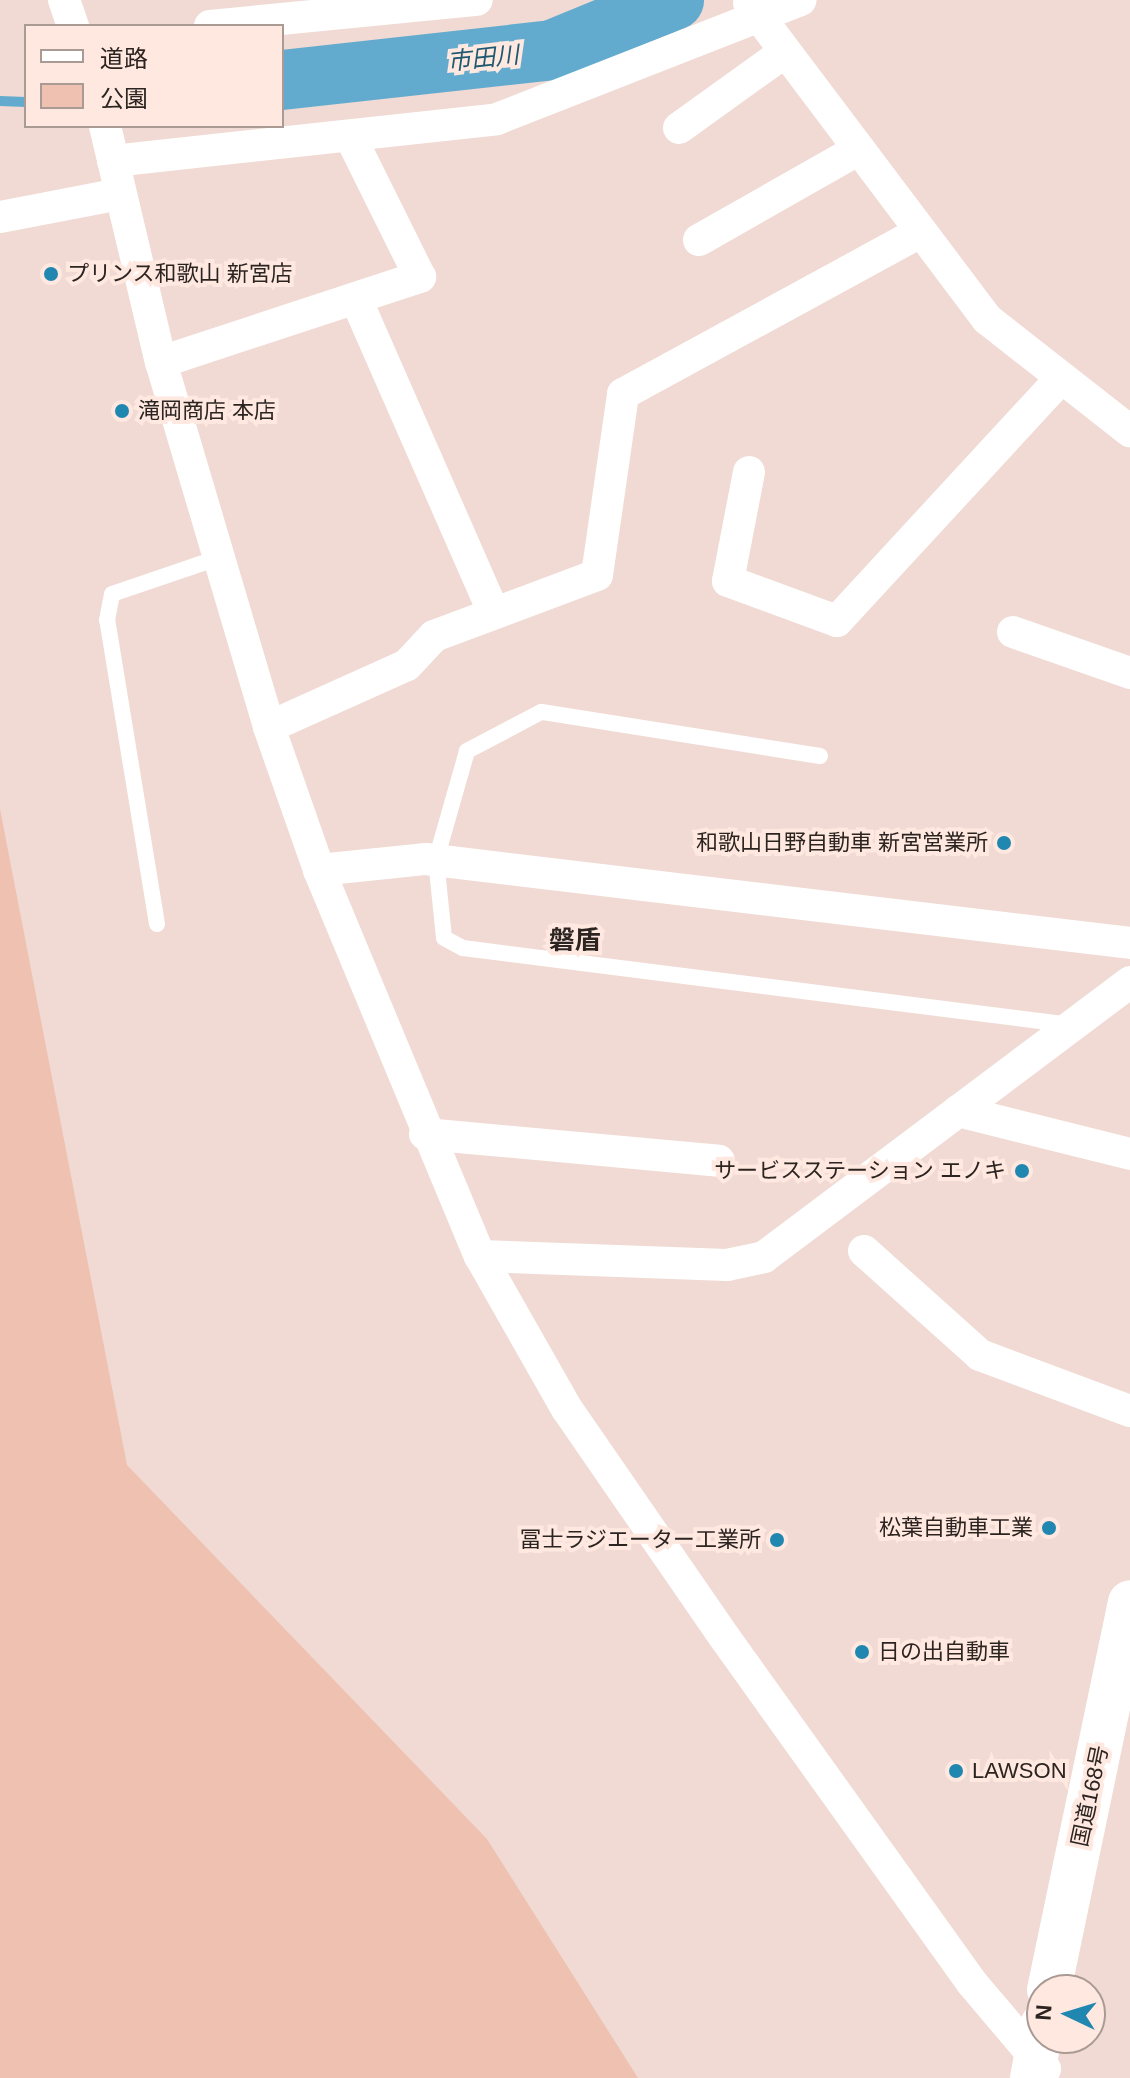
<!DOCTYPE html>
<html>
<head>
<meta charset="utf-8">
<style>
	body { margin:0 }
	#map { position:relative; width:1130px; height:2078px; overflow:hidden; background:#f0dad3; font-family:Helvetica,"Noto Sans JP",sans-serif }
	div>[style] { position:absolute }
	.green>* { inset:0; background:#eec1b1 }
	.stream>* { height:10px; margin:-5px; padding:0 5px; transform-origin:5px; border-radius:5px; background:#62abce }
	.river>* { height:60px; margin:-30px; padding:0 30px; transform-origin:30px; border-radius:30px; background:#62abce }
	.lane>* { height:16px; margin:-8px; padding:0 8px; transform-origin:8px; border-radius:8px; background:#fff }
	.street>* { height:32px; margin:-16px; padding:0 16px; transform-origin:16px; border-radius:16px; background:#fff }
	.highway>* { height:44px; margin:-22px; padding:0 22px; transform-origin:22px; border-radius:22px; background:#fff }
	.dots>* { width:22px; height:22px; translate:-50% -50%; box-sizing:border-box; border:4px solid #fee8e0; border-radius:50% }
	span { translate:-50% -50%; white-space:nowrap; text-align:center; line-height:1.15; -webkit-text-stroke:8px #fee8e0; paint-order:stroke }
	.poi-label { font-size:22px; color:#2c2421 }
	.left { translate:0 -50%; text-align:left }
	.right { translate:-100% -50%; text-align:right }
	.street-label { font-size:22px; color:#2c2421 }
	.water-label { font-size:24px; color:#1e5871; font-style:italic }
	.quarter-label { font-size:26px; color:#2c2421; font-weight:700 }
	.legend { position:absolute; left:24px; top:24px; width:260px; height:104px; box-sizing:border-box; background:#fee8e0; border:2px solid #aa9a94; margin:0; padding:10px 14px; list-style:none; font-size:24px; color:#2c2421 }
	.legend li { display:flex; align-items:center; gap:16px; height:40px }
	.legend b { width:40px; border:2px solid #aa9a94 }
	.north { position:absolute; left:1026px; top:1974px; width:80px; height:80px; box-sizing:border-box; background:#fee8e0; border:2px solid #aa9a94; border-radius:50%; rotate:274deg; font-size:22px; font-weight:700; line-height:32px; text-align:center; color:#2c2421 }
	.north::after { content:''; display:block; margin:auto; width:28px; height:36px; background:#2087b0; clip-path:polygon(50% 0,100% 100%,50% 72%,0 100%) }
</style>
</head>
<body>
<div id="map">
	<div class="green">
		<div style="clip-path:polygon(0 809px,127px 1465px,487px 1839px,638px 2078px,0 2078px)"></div>
	</div>
	<div class="stream">
		<div style="left:0;top:101px;width:26px;rotate:2deg"></div>
	</div>
	<div class="river">
		<div style="left:282px;top:80px;width:272px;rotate:-6.3deg"></div>
		<div style="left:552px;top:50px;width:132px;rotate:-22.3deg"></div>
	</div>
	<div class="lane">
		<div style="left:820px;top:756px;width:282px;rotate:-171deg"></div>
		<div style="left:541px;top:712px;width:84px;rotate:152.2deg"></div>
		<div style="left:467px;top:751px;width:113px;rotate:105.9deg"></div>
		<div style="left:436px;top:860px;width:78px;rotate:84.1deg"></div>
		<div style="left:444px;top:938px;width:21px;rotate:28deg"></div>
		<div style="left:463px;top:948px;width:613px;rotate:7.22deg"></div>
		<div style="left:157px;top:924px;width:308px;rotate:-99.3deg"></div>
		<div style="left:107px;top:620px;width:26px;rotate:-79deg"></div>
		<div style="left:112px;top:594px;width:109px;rotate:-18.8deg"></div>
	</div>
	<div class="street">
		<div style="left:64px;top:0;width:28px;rotate:71deg"></div>
		<div style="left:749px;top:3px;width:396px;rotate:53deg"></div>
		<div style="left:987px;top:319px;width:182px;rotate:38.1deg"></div>
		<div style="left:210px;top:26px;width:268px;rotate:-5.6deg"></div>
		<div style="left:105px;top:126px;width:243px;rotate:76.7deg"></div>
		<div style="left:161px;top:362px;width:381px;rotate:73.5deg"></div>
		<div style="left:269px;top:727px;width:151px;rotate:70.7deg"></div>
		<div style="left:319px;top:870px;width:418px;rotate:67.4deg"></div>
		<div style="left:480px;top:1256px;width:176px;rotate:60.4deg"></div>
		<div style="left:567px;top:1409px;width:278px;rotate:55.4deg"></div>
		<div style="left:725px;top:1638px;width:424px;rotate:54.4deg"></div>
		<div style="left:972px;top:1983px;width:113px;rotate:49.7deg"></div>
		<div style="left:679px;top:128px;width:127px;rotate:-35.7deg"></div>
		<div style="left:113px;top:161px;width:386px;rotate:-6.2deg"></div>
		<div style="left:497px;top:119px;width:326px;rotate:-21.4deg"></div>
		<div style="left:0;top:217px;width:122px;rotate:-10.9deg"></div>
		<div style="left:699px;top:240px;width:184px;rotate:-29.6deg"></div>
		<div style="left:356px;top:299px;width:343px;rotate:66.3deg"></div>
		<div style="left:161px;top:362px;width:273px;rotate:-18.2deg"></div>
		<div style="left:420px;top:277px;width:155px;rotate:-116.4deg"></div>
		<div style="left:749px;top:472px;width:111px;rotate:100.9deg"></div>
		<div style="left:728px;top:581px;width:116px;rotate:20.2deg"></div>
		<div style="left:837px;top:621px;width:330px;rotate:-47.3deg"></div>
		<div style="left:1013px;top:632px;width:124px;rotate:19.3deg"></div>
		<div style="left:269px;top:727px;width:151px;rotate:-24.2deg"></div>
		<div style="left:407px;top:665px;width:40px;rotate:-47deg"></div>
		<div style="left:434px;top:636px;width:174px;rotate:-20.5deg"></div>
		<div style="left:597px;top:575px;width:183px;rotate:-81.8deg"></div>
		<div style="left:623px;top:394px;width:336px;rotate:-28.6deg"></div>
		<div style="left:319px;top:870px;width:108px;rotate:-5.9deg"></div>
		<div style="left:426px;top:859px;width:709px;rotate:6.8deg"></div>
		<div style="left:958px;top:1111px;width:177px;rotate:14deg"></div>
		<div style="left:425px;top:1134px;width:295px;rotate:5.2deg"></div>
		<div style="left:864px;top:1251px;width:156px;rotate:41.9deg"></div>
		<div style="left:980px;top:1355px;width:160px;rotate:20.5deg"></div>
		<div style="left:480px;top:1256px;width:247px;rotate:2.1deg"></div>
		<div style="left:727px;top:1265px;width:38px;rotate:-12deg"></div>
		<div style="left:764px;top:1257px;width:458px;rotate:-36.9deg"></div>
	</div>
	<div class="highway">
		<div style="left:1049px;top:1990px;width:396px;rotate:-78.2deg"></div>
		<div style="left:1032px;top:2078px;width:54px;rotate:-79.3deg"></div>
	</div>
	<div class="dots">
		<div style="left:51px;top:274px;background:#2087b0"></div>
		<div style="left:122px;top:411px;background:#2087b0"></div>
		<div style="left:1004px;top:843px;background:#2087b0"></div>
		<div style="left:1022px;top:1171px;background:#2087b0"></div>
		<div style="left:1049px;top:1528px;background:#2087b0"></div>
		<div style="left:777px;top:1540px;background:#2087b0"></div>
		<div style="left:862px;top:1652px;background:#2087b0"></div>
		<div style="left:956px;top:1771px;background:#2087b0"></div>
	</div>
	<div class="poi-label">
		<span class="left" style="left:67px;top:274px">プリンス和歌山 新宮店</span>
		<span class="left" style="left:138px;top:411px">滝岡商店 本店</span>
		<span class="right" style="left:988px;top:843px">和歌山日野自動車 新宮営業所</span>
		<span class="right" style="left:1006px;top:1171px">サービスステーション エノキ</span>
		<span class="right" style="left:1033px;top:1528px">松葉自動車工業</span>
		<span class="right" style="left:761px;top:1540px">冨士ラジエーター工業所</span>
		<span class="left" style="left:878px;top:1652px">日の出自動車</span>
		<span class="left" style="left:972px;top:1771px">LAWSON</span>
	</div>
	<div class="street-label">
		<span style="left:1090px;top:1796px;rotate:-78deg">国道168号</span>
	</div>
	<div class="water-label">
		<span style="left:483px;top:58px;rotate:-6deg">市田川</span>
	</div>
	<div class="quarter-label">
		<span style="left:575px;top:941px">磐盾</span>
	</div>
	<ul class="legend">
	<li><b style="height:10px;background:#fff"></b>道路</li>
	<li><b style="height:22px;background:#eec1b1"></b>公園</li>
	</ul>
	<div class="north">N</div>
</div>
</body>
</html>
